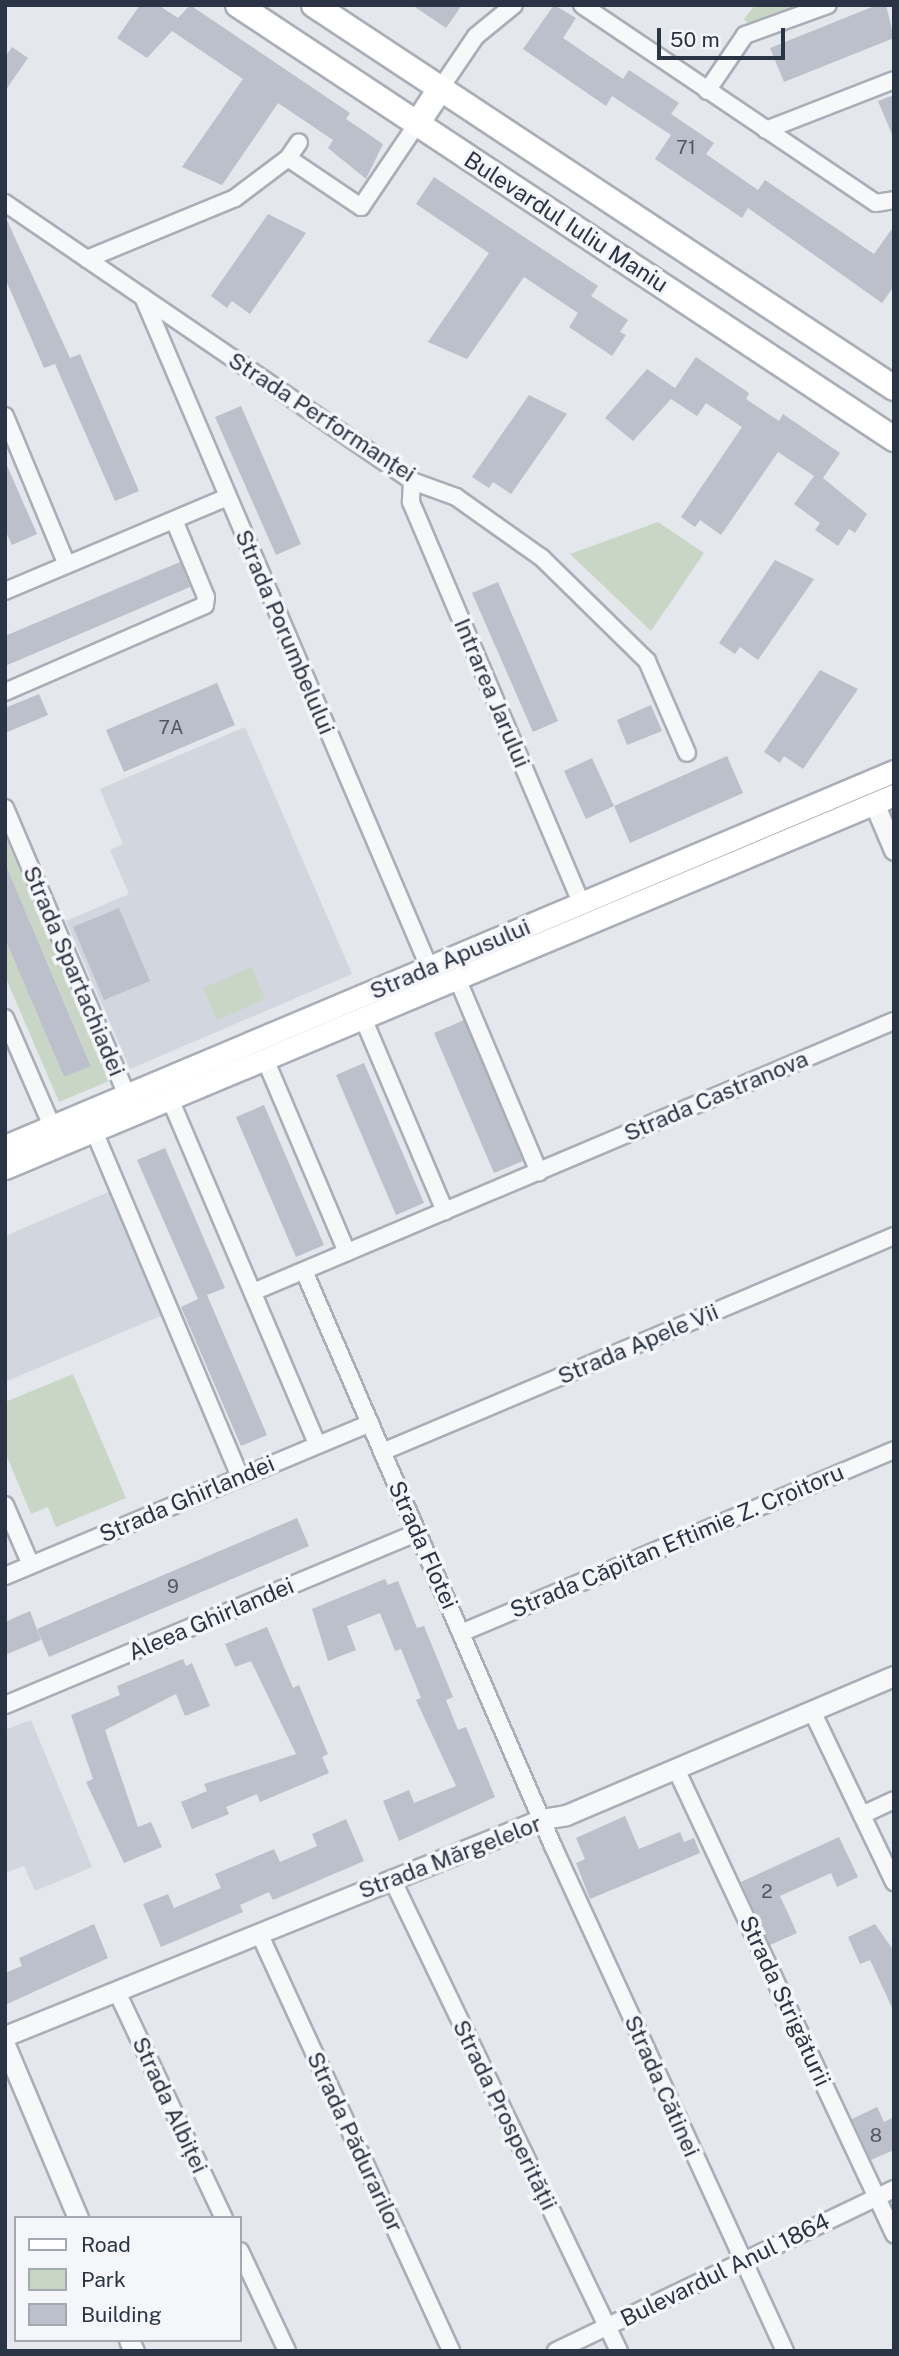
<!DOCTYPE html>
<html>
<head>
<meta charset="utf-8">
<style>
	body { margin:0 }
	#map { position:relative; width:899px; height:2356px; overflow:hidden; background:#e4e7ec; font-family:"Public Sans",sans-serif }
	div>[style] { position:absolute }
	.built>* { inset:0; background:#d2d6de }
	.green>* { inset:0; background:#c9d6c5 }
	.building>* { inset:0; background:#bbc0ca }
	.roads { filter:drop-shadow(2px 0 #a9aeb7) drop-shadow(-2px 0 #a9aeb7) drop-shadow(0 2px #a9aeb7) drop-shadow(0 -2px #a9aeb7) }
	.minor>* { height:16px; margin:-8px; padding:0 8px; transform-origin:8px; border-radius:8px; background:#f7f8fa }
	.tertiary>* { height:19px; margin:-9.5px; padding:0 9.5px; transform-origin:9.5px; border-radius:9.5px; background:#f7f8fa }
	.secondary>* { height:21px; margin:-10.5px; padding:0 10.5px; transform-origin:10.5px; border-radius:10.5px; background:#fff }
	.primary>* { height:24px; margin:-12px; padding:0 12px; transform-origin:12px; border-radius:12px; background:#fff }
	span { translate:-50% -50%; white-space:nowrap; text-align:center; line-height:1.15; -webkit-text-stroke:7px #f4f6f9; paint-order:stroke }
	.number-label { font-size:19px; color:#4f5766 }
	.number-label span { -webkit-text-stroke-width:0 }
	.street-label { font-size:23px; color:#2b3445 }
	.frame { position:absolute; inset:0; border:7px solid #2b3445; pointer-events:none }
	.legend { position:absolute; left:14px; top:2216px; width:228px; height:126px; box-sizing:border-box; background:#f4f6f9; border:2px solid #a4a8b1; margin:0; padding:9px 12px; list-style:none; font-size:21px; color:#2b3445 }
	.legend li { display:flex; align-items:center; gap:14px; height:35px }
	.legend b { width:35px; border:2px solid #a4a8b1 }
	.scale { position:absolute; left:657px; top:28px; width:128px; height:32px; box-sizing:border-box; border:4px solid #2b3445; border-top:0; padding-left:9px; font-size:21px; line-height:24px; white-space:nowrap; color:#2b3445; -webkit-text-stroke:5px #f4f6f9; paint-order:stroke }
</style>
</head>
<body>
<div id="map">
	<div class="built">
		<div style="clip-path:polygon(245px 727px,352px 974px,130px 1069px,66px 921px,129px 894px,110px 850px,123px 844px,100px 789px)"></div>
		<div style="clip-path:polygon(111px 1191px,163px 1315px,5px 1382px,5px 1236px)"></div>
		<div style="clip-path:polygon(31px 1720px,92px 1867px,35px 1891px,24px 1866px,5px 1873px,5px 1730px)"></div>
	</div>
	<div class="green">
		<div style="clip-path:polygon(755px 5px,828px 5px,757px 31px,744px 19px)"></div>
		<div style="clip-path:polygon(658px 522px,704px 553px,651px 631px,570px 554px)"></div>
		<div style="clip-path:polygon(5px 836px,109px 1081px,59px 1102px,5px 976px,5px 939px,64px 1077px,91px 1065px,5px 863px)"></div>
		<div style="clip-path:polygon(252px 967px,265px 999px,217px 1020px,203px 988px)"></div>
		<div style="clip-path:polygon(73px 1374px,126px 1498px,56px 1527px,48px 1507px,31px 1514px,5px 1452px,5px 1402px)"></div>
	</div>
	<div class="building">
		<div style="clip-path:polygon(140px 5px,158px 5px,178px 18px,190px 5px,350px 113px,346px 119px,383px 144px,366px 179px,328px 148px,333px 140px,278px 103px,222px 185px,182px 167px,243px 79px,172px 31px,147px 58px,117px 38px)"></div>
		<div style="clip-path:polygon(412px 5px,462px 5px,446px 28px)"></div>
		<div style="clip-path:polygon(554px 5px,576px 18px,563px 38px,623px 79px,629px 70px,679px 103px,671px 114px,714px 143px,706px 154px,758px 190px,765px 180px,874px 254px,894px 226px,894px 286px,882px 303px,748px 208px,742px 218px,655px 159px,671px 135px,612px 96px,606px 106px,523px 49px)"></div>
		<div style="clip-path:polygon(877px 5px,886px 5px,894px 38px,784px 82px,770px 48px)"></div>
		<div style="clip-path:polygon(12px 47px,28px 58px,5px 91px,5px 57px)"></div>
		<div style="clip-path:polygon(894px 95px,894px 139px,878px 101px)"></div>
		<div style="clip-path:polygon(434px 177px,598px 286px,591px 296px,628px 320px,620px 332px,626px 335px,612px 356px,569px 327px,578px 313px,524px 277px,467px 359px,428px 342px,489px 253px,416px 204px)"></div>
		<div style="clip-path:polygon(268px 214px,306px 233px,250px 314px,232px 301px,227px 308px,211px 296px)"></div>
		<div style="clip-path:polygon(5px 216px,70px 358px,80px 354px,139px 491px,115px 501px,55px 364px,44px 368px,5px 278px)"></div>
		<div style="clip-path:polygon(696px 357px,749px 393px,746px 399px,779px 421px,783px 414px,840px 453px,823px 478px,867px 514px,855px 533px,849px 529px,838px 546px,815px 530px,820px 523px,794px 504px,814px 476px,778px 452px,721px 535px,700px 520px,695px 527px,681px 517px,742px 427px,706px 403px,697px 416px,671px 399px,633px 441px,605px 418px,647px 369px,675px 388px)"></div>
		<div style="clip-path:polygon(529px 395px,567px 414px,511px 494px,493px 482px,489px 488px,472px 477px)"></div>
		<div style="clip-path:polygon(241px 406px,301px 544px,276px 555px,215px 417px)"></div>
		<div style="clip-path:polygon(5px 461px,37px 534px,12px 545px,5px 530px)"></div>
		<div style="clip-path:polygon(775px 560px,814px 579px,758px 660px,740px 647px,735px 654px,719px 643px)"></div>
		<div style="clip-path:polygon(180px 562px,190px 587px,5px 666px,5px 636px)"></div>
		<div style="clip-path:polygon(498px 582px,558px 721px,533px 732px,472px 593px)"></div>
		<div style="clip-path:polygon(820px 670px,858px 689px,803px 769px,784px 756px,780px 763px,764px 752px)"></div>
		<div style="clip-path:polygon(217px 683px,235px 725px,124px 772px,106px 730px)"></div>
		<div style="clip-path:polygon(39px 694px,48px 715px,5px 733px,5px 708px)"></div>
		<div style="clip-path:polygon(651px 705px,662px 731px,627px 745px,617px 720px)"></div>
		<div style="clip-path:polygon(727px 756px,743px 793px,630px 843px,614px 806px)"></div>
		<div style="clip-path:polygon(592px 758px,614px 806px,586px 819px,564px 771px)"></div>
		<div style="clip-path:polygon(5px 863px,91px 1066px,64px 1077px,5px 939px)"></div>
		<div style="clip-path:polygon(119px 908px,150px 981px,104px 1000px,73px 927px)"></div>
		<div style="clip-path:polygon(464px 1020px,523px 1161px,494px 1173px,434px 1033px)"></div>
		<div style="clip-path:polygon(364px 1063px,424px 1203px,396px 1215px,336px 1075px)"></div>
		<div style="clip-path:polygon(264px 1105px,324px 1245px,296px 1257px,236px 1117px)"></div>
		<div style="clip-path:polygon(165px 1148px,225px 1288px,207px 1295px,267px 1435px,241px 1446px,181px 1307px,198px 1299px,137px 1160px)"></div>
		<div style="clip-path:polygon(297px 1518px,309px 1546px,49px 1657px,37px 1629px)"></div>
		<div style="clip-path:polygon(385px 1579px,388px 1585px,398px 1581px,417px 1628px,424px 1626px,453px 1697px,446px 1700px,458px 1730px,466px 1727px,495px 1797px,399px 1841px,383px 1801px,409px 1790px,414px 1803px,456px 1786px,416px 1700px,421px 1698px,401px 1649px,395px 1651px,380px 1613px,347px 1626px,356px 1650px,328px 1661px,312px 1609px)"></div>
		<div style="clip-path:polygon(30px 1611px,41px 1640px,5px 1655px,5px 1622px)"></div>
		<div style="clip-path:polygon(267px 1627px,293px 1688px,299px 1685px,328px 1754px,322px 1757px,329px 1773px,260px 1802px,257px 1794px,226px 1807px,229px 1814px,192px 1829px,181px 1802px,207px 1791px,204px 1784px,296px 1754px,251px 1661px,235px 1667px,225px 1644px)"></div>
		<div style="clip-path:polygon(183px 1659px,186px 1666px,192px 1663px,210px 1706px,185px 1716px,176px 1694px,105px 1730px,138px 1827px,151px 1822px,162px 1847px,124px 1863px,86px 1782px,93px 1779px,71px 1715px,120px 1695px,117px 1686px)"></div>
		<div style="clip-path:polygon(625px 1816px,639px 1849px,680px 1832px,684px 1842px,694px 1838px,700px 1853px,590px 1899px,576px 1863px,585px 1859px,576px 1838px)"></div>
		<div style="clip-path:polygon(346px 1819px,364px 1861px,273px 1900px,269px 1892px,240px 1905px,243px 1912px,161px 1947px,143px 1904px,168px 1894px,174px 1908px,221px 1888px,215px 1874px,274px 1849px,280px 1862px,317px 1846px,312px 1834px)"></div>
		<div style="clip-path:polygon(839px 1837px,858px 1877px,837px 1887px,831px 1873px,780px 1896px,797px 1933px,770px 1945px,741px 1882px)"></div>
		<div style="clip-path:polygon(94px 1924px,108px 1958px,5px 2005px,5px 1973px,22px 1966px,19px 1958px)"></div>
		<div style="clip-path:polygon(875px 1924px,894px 1951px,894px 2012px,870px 1960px,860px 1964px,848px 1937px)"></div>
		<div style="clip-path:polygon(877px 2107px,884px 2122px,894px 2117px,894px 2150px,871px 2160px,852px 2119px)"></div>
	</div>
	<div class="roads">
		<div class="minor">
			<div style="left:582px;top:5px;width:354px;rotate:34deg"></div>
			<div style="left:876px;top:203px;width:18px;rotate:-9deg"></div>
			<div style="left:440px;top:89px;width:64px;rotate:-55.8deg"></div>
			<div style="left:476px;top:36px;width:49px;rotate:-39.2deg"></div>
			<div style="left:707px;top:91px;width:68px;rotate:-55.8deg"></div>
			<div style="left:745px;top:35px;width:88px;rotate:-19.9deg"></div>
			<div style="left:766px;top:130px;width:137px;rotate:-21.3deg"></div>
			<div style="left:288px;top:158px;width:88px;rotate:33.9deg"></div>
			<div style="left:361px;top:207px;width:100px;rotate:-56deg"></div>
			<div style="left:5px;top:203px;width:493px;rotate:34.3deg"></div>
			<div style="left:412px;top:481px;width:47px;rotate:20deg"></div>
			<div style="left:456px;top:497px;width:105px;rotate:35.3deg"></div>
			<div style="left:542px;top:558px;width:147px;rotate:44.4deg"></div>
			<div style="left:647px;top:661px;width:100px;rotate:66.5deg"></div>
			<div style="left:87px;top:259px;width:160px;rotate:-22.4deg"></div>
			<div style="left:235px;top:198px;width:66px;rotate:-37deg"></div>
			<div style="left:288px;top:158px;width:19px;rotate:-55deg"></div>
			<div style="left:143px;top:297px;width:728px;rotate:66.88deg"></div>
			<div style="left:5px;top:416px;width:161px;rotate:67.4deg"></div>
			<div style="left:412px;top:481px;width:21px;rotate:93deg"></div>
			<div style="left:411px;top:502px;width:436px;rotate:67deg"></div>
			<div style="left:5px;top:591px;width:242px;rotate:-22.9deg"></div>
			<div style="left:5px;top:692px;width:218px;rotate:-23.5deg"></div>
			<div style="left:205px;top:605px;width:8px;rotate:-83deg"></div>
			<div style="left:206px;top:597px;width:83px;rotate:-112.6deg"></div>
			<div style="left:5px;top:808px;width:312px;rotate:67deg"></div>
			<div style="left:457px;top:978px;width:211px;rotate:67.1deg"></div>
			<div style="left:5px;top:1018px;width:118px;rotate:66.5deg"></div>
			<div style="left:363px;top:1018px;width:210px;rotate:67deg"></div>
			<div style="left:265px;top:1059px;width:210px;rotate:67deg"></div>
			<div style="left:170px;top:1099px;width:375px;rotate:66.9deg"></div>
			<div style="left:94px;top:1131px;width:376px;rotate:67.1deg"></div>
			<div style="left:304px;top:1271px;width:627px;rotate:66.59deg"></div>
			<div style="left:553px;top:1846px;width:556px;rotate:65.33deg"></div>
			<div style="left:253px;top:1292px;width:696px;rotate:-22.92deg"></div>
			<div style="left:382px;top:1452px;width:556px;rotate:-22.87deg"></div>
			<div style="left:5px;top:1505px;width:65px;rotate:66.6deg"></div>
			<div style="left:5px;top:1576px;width:396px;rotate:-22.7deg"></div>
			<div style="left:461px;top:1633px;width:470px;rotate:-22.9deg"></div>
			<div style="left:5px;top:1705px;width:446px;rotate:-22.7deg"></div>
			<div style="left:812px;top:1711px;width:190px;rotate:64.4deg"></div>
			<div style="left:676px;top:1769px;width:514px;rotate:64.88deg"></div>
			<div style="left:862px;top:1815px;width:35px;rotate:-25deg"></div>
			<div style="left:392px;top:1879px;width:524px;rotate:64.32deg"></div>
			<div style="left:259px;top:1933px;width:460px;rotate:65.3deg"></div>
			<div style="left:117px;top:1992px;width:250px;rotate:64.7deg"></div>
			<div style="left:240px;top:2251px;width:110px;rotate:64.8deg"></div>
			<div style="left:556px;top:2351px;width:375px;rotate:-25.6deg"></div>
		</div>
		<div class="tertiary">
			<div style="left:874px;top:803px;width:51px;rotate:66.9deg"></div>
			<div style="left:5px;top:2036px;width:579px;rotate:-22deg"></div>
			<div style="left:542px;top:1819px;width:24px;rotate:-9deg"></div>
			<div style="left:566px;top:1815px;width:356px;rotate:-23deg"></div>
			<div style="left:5px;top:2045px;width:188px;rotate:67.1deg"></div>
			<div style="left:129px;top:2340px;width:12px;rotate:66deg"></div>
		</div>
		<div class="secondary">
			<div style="left:5px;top:1146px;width:965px;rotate:-22.87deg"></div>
			<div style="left:5px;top:1168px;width:964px;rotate:-22.76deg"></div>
		</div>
		<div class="primary">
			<div style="left:238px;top:5px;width:787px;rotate:33.49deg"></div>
			<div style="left:314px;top:5px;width:695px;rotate:33.44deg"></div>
			<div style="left:417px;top:124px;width:42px;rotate:-56.7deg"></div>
		</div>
	</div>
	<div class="number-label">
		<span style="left:686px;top:148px">71</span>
		<span style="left:171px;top:728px">7A</span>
		<span style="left:173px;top:1587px">9</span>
		<span style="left:767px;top:1892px">2</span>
		<span style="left:876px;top:2136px">8</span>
	</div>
	<div class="street-label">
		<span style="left:566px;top:222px;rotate:33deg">Bulevardul Iuliu Maniu</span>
		<span style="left:322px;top:417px;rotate:33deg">Strada Performanței</span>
		<span style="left:285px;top:632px;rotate:67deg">Strada Porumbelului</span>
		<span style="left:492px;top:693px;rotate:67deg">Intrarea Jarului</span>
		<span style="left:450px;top:959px;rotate:-23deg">Strada Apusului</span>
		<span style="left:74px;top:971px;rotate:67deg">Strada Spartachiadei</span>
		<span style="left:716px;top:1096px;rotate:-23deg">Strada Castranova</span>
		<span style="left:638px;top:1344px;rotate:-23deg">Strada Apele Vii</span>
		<span style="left:187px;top:1499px;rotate:-23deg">Strada Ghirlandei</span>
		<span style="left:677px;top:1541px;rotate:-23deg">Strada Căpitan Eftimie Z. Croitoru</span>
		<span style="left:423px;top:1545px;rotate:66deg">Strada Flotei</span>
		<span style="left:211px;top:1619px;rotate:-23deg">Aleea Ghirlandei</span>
		<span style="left:450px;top:1857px;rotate:-21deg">Strada Mărgelelor</span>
		<span style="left:785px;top:2001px;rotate:65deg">Strada Strigăturii</span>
		<span style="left:662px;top:2086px;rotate:66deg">Strada Cătinei</span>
		<span style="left:170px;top:2105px;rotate:65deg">Strada Albiței</span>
		<span style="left:505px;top:2115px;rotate:64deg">Strada Prosperității</span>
		<span style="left:355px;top:2142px;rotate:65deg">Strada Pădurarilor</span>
		<span style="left:725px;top:2270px;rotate:-26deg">Bulevardul Anul 1864</span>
	</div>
	<div class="frame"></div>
	<ul class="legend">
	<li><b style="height:9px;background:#fff"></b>Road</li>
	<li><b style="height:19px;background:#c9d6c5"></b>Park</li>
	<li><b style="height:19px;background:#bbc0ca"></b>Building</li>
	</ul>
	<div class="scale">50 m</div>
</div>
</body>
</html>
